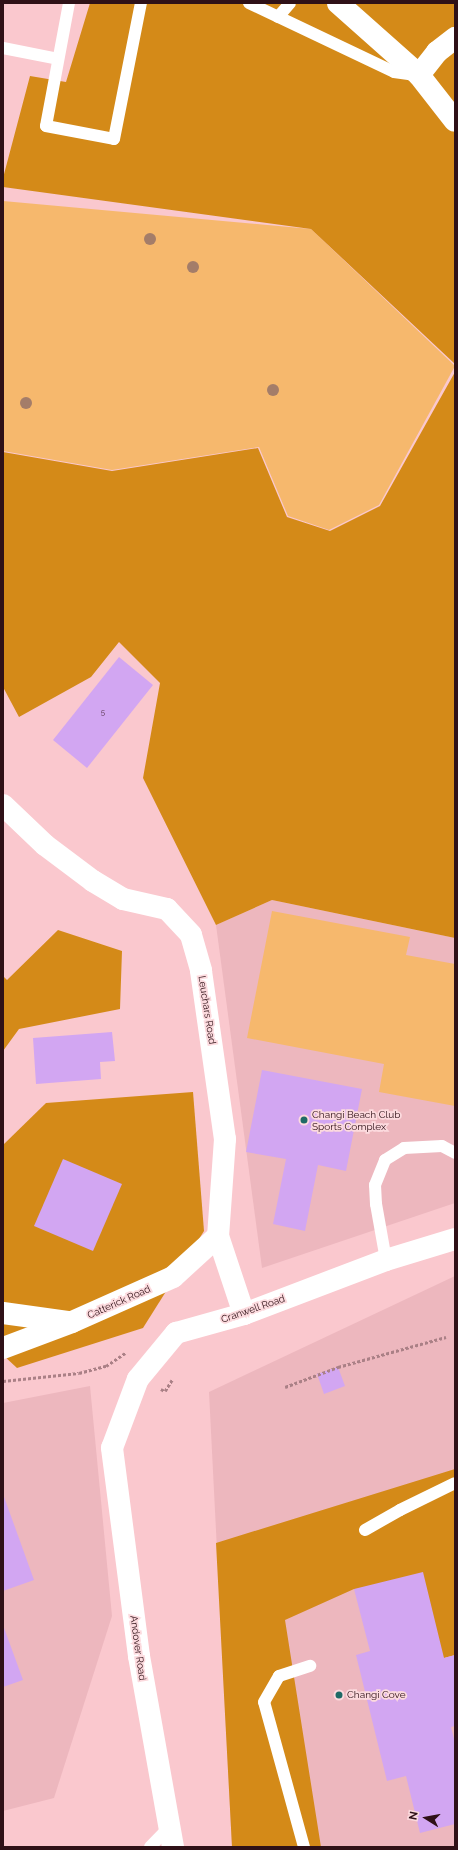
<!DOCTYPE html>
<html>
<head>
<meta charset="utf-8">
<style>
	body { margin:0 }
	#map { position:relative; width:458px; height:1850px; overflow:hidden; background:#fac8ce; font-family:Raleway,sans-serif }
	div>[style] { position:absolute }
	.built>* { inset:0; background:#edb7be }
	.green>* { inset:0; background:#f6b86d }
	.forest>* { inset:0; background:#d48a18 }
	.building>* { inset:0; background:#d2a6f2 }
	.path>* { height:2.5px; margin-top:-1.25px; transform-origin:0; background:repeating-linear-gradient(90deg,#aa8086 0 3px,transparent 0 5px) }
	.service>* { height:12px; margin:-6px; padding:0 6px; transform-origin:6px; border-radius:6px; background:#fff }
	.minor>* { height:22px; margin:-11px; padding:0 11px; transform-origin:11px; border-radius:11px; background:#fff }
	.trees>* { width:12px; height:12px; margin:-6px; border-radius:50%; background:#a47d69 }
	.dots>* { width:11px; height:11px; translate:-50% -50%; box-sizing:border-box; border:2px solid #fcdade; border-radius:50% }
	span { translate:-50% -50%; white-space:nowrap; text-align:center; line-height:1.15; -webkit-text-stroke:3.5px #fcdade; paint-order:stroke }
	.number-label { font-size:8px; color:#58364e }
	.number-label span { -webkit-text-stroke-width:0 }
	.street-label { font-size:10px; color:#2f1117 }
	.poi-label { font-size:10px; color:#2f1117 }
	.left { translate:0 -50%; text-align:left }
	.frame { position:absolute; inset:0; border:4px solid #2f1117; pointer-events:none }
	.north { position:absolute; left:406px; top:1798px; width:40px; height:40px; -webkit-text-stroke:3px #fcdade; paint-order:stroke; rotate:281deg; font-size:11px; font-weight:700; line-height:16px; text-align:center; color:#2f1117 }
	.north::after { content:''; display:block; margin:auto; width:14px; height:18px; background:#2f1117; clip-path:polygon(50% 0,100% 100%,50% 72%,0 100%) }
</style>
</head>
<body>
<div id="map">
	<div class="built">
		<div style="clip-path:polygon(272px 900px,455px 938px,455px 1203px,262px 1268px,216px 925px)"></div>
		<div style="clip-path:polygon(455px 1276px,455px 1847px,232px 1847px,209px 1392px)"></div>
		<div style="clip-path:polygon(90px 1386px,112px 1616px,54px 1798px,3px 1811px,3px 1403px)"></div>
	</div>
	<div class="green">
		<div style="clip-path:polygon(3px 201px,311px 229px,455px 366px,379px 505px,329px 530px,288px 516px,259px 447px,112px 470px,3px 451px)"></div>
		<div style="clip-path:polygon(272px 911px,410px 937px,406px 955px,455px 964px,455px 1106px,379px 1092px,384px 1064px,247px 1038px)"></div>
	</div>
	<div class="forest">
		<div style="clip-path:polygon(90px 3px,455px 3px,455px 364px,311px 229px,3px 187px,3px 178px,30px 76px,66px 82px)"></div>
		<div style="clip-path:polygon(455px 372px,455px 938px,272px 900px,216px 925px,143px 778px,160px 683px,119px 642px,91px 677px,19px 717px,3px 687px,3px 452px,112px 471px,258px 448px,287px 517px,330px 531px,380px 506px)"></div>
		<div style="clip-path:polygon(58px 930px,122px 951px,120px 1009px,19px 1029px,3px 1051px,3px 976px,7px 980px)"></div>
		<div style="clip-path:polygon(193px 1092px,204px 1231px,143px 1328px,17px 1368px,3px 1355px,3px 1145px,46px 1103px)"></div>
		<div style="clip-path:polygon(455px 1469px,455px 1655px,444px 1658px,354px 1589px,285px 1620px,321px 1847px,232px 1847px,216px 1543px)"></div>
	</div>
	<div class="building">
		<div style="clip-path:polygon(119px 657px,153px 685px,87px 768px,53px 740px)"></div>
		<div style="clip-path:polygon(112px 1032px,115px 1061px,100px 1062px,101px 1079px,36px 1084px,33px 1038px)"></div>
		<div style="clip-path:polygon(262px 1070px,362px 1089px,346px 1171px,318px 1165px,305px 1231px,273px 1224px,286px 1159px,246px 1152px)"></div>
		<div style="clip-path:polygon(63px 1159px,122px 1184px,93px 1251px,34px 1226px)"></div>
		<div style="clip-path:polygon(338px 1367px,345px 1386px,324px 1394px,317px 1374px)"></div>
		<div style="clip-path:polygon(3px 1494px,34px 1580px,3px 1591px)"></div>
		<div style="clip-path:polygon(423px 1572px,444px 1658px,455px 1655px,455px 1726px,451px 1727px,455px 1743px,455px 1824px,420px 1833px,406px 1776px,387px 1781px,356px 1655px,370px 1651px,354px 1589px)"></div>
		<div style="clip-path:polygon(3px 1625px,23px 1680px,3px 1687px)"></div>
	</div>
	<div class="path">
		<div style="left:3px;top:1381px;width:76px;rotate:-6deg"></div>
		<div style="left:79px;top:1373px;width:28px;rotate:-15deg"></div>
		<div style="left:106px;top:1366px;width:23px;rotate:-34deg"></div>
		<div style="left:285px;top:1387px;width:57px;rotate:-20.7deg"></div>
		<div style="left:338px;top:1367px;width:112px;rotate:-15.5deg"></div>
		<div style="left:161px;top:1389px;width:4px;rotate:27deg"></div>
		<div style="left:165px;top:1391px;width:13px;rotate:-58deg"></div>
	</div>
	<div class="service">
		<div style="left:69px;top:3px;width:125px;rotate:100.6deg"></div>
		<div style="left:46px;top:126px;width:69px;rotate:10.8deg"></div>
		<div style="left:114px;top:139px;width:139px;rotate:-78.8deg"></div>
		<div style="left:249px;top:3px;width:161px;rotate:25.4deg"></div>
		<div style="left:394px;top:72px;width:22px;rotate:8deg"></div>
		<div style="left:278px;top:17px;width:18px;rotate:-49deg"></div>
		<div style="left:3px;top:48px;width:56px;rotate:11.3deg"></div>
		<div style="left:386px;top:1260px;width:57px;rotate:-100.1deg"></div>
		<div style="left:376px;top:1204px;width:19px;rotate:-93deg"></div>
		<div style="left:375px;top:1185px;width:27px;rotate:-68deg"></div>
		<div style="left:385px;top:1160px;width:22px;rotate:-32deg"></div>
		<div style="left:404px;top:1148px;width:38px;rotate:-3deg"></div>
		<div style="left:442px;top:1146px;width:15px;rotate:28deg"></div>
		<div style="left:365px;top:1530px;width:40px;rotate:-29.7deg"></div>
		<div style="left:400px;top:1510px;width:61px;rotate:-26.1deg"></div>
		<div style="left:150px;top:1847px;width:28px;rotate:-46deg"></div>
		<div style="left:304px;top:1847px;width:150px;rotate:-105.4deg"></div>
		<div style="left:264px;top:1702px;width:30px;rotate:-60deg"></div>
		<div style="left:279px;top:1676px;width:33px;rotate:-18deg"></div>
	</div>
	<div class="minor">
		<div style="left:338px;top:3px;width:108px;rotate:41.6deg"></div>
		<div style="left:419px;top:75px;width:58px;rotate:52deg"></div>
		<div style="left:419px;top:75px;width:29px;rotate:-52deg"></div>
		<div style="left:437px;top:52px;width:23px;rotate:-38deg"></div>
		<div style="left:3px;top:805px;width:58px;rotate:43.6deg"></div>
		<div style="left:45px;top:845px;width:60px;rotate:36.9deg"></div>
		<div style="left:93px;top:881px;width:35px;rotate:31deg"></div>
		<div style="left:123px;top:899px;width:45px;rotate:12.8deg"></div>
		<div style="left:167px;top:909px;width:35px;rotate:47deg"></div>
		<div style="left:191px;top:935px;width:37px;rotate:74deg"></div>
		<div style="left:201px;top:971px;width:170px;rotate:81.9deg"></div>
		<div style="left:225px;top:1139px;width:97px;rotate:94.1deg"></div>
		<div style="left:218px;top:1236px;width:82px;rotate:71.6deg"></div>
		<div style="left:3px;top:1313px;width:67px;rotate:7.8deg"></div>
		<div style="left:3px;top:1348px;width:74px;rotate:-20.6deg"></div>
		<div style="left:72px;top:1322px;width:111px;rotate:-24deg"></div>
		<div style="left:173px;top:1277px;width:61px;rotate:-42.3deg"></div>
		<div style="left:173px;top:1847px;width:194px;rotate:-100.1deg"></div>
		<div style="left:139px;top:1656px;width:210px;rotate:-97.4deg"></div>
		<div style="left:112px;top:1448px;width:74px;rotate:-69.4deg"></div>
		<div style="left:138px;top:1379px;width:60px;rotate:-50.4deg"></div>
		<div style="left:176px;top:1333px;width:71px;rotate:-15.6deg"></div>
		<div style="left:244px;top:1314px;width:152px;rotate:-20.8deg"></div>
		<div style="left:386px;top:1260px;width:72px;rotate:-16.9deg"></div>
	</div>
	<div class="trees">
		<div style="left:150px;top:239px"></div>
		<div style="left:193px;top:267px"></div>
		<div style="left:273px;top:390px"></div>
		<div style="left:26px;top:403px"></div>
	</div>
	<div class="dots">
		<div style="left:304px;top:1120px;background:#1f6a66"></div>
		<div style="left:339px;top:1695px;background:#1f6a66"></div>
	</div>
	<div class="number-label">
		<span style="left:103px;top:713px">5</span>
	</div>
	<div class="street-label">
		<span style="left:207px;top:1010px;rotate:81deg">Leuchars Road</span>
		<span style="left:119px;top:1302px;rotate:-24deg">Catterick Road</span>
		<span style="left:253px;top:1309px;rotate:-19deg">Cranwell Road</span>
		<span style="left:138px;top:1648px;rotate:82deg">Andover Road</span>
	</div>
	<div class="poi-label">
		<span class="left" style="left:312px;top:1120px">Changi Beach Club<br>Sports Complex</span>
		<span class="left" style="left:347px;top:1695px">Changi Cove</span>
	</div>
	<div class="frame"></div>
	<div class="north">N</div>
</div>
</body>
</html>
